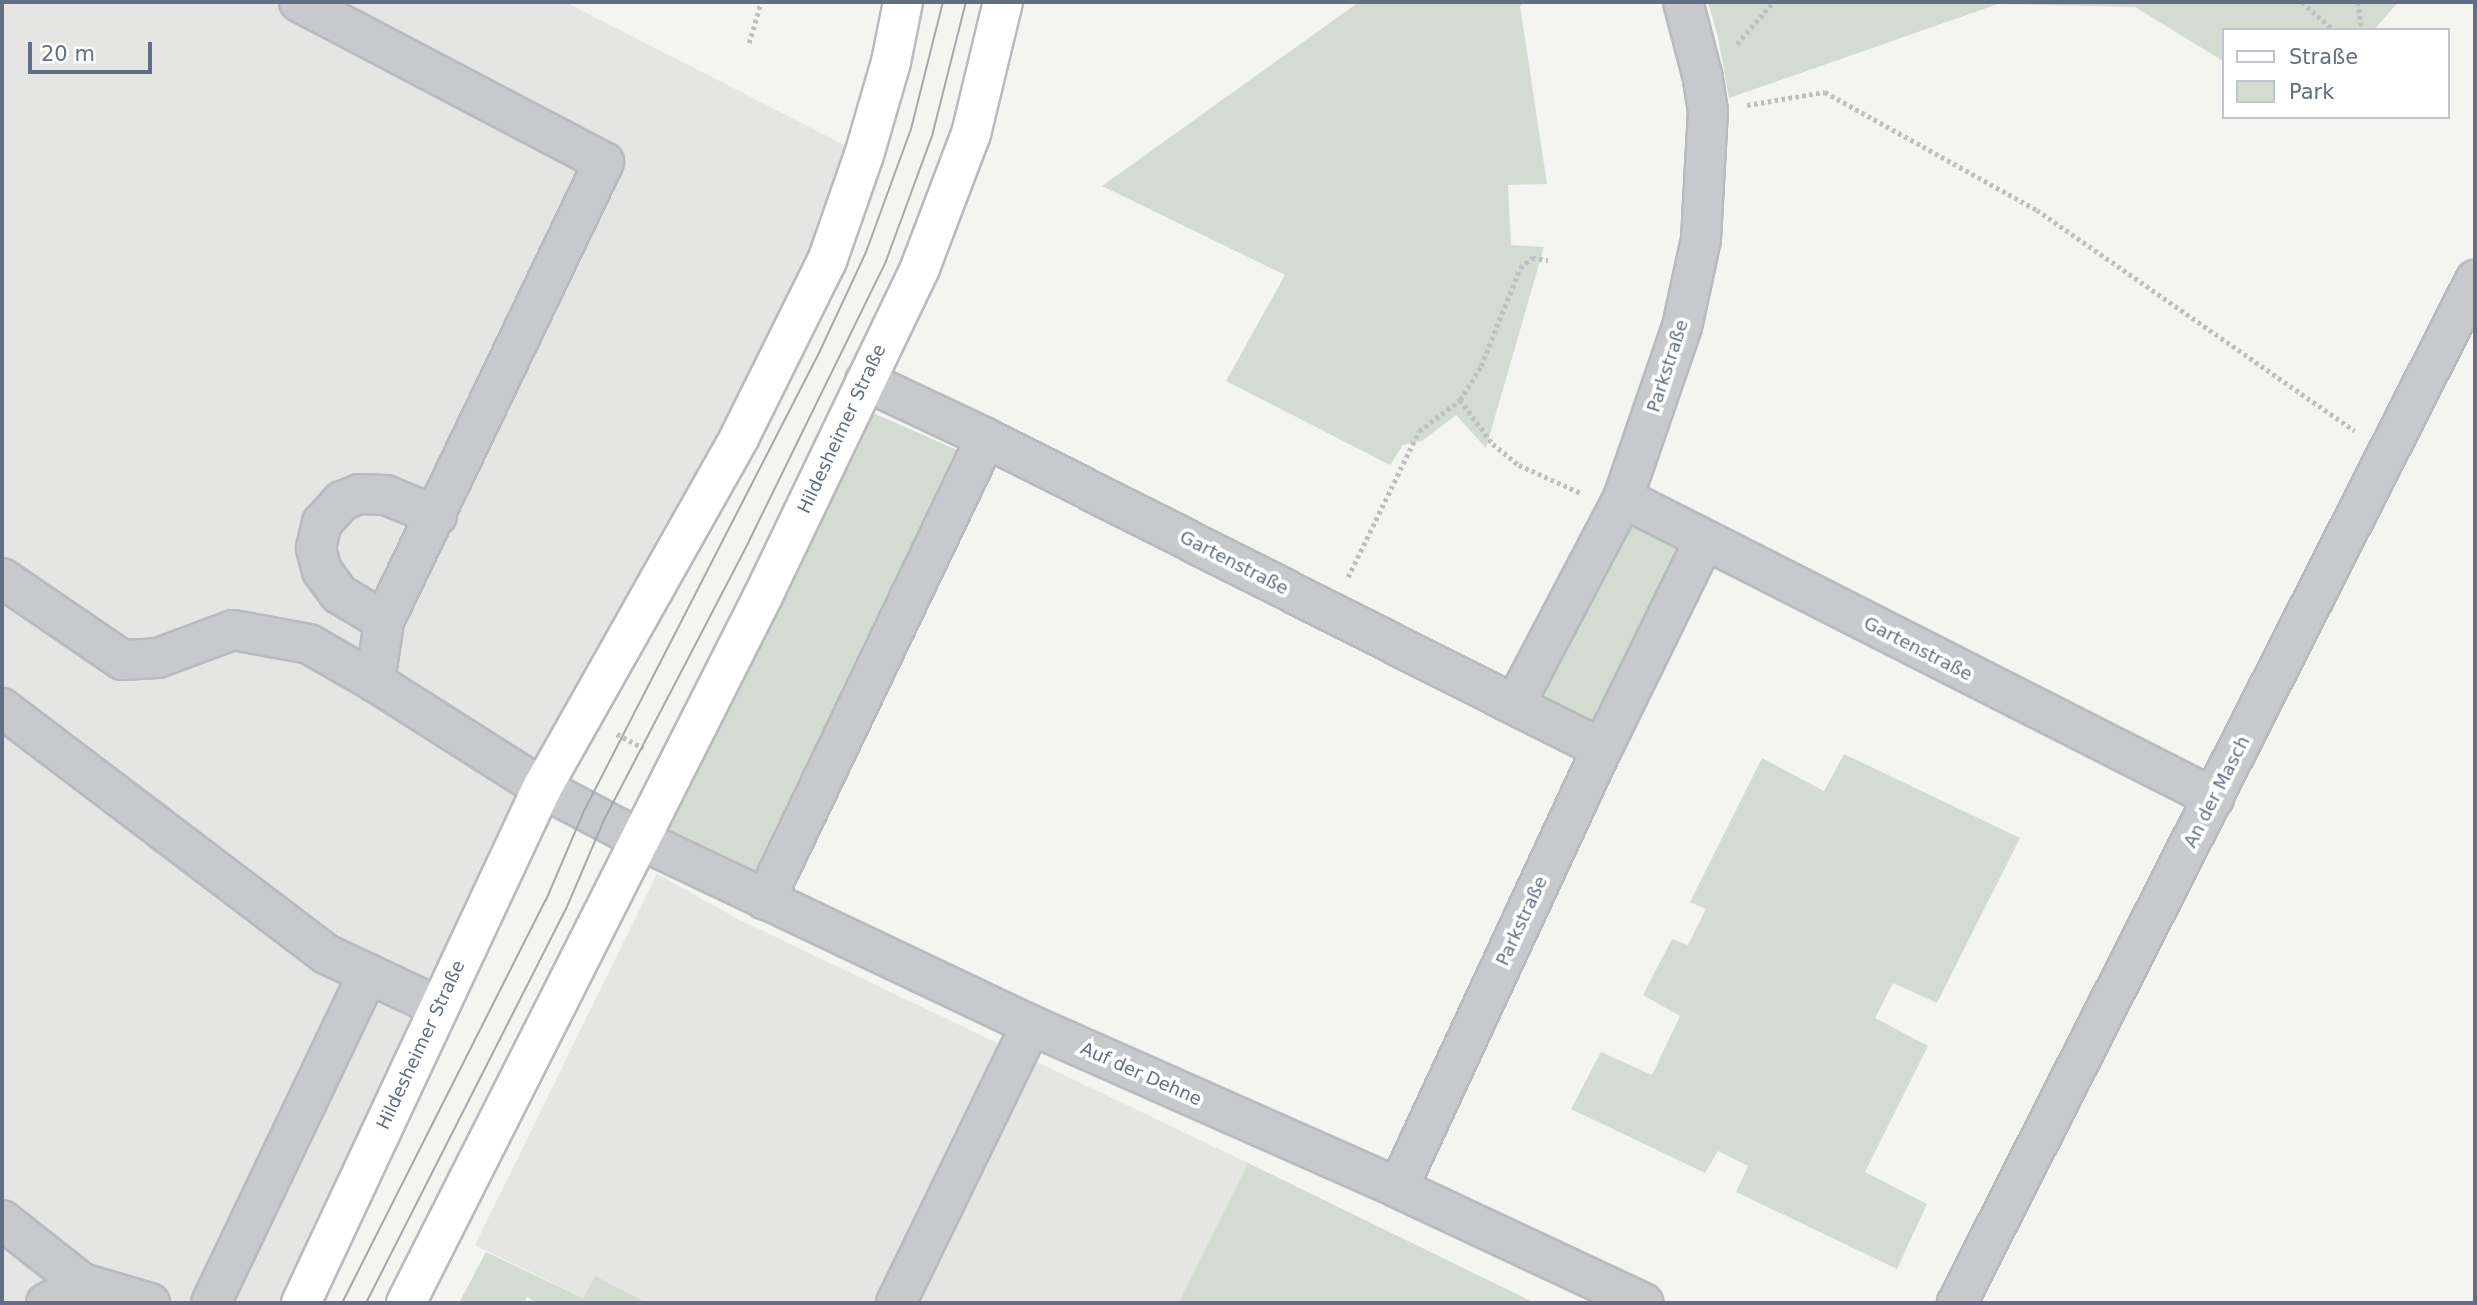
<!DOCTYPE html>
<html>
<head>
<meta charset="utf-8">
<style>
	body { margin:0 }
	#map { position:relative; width:2477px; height:1305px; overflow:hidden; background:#f4f5f0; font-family:"DejaVu Sans",sans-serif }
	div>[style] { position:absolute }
	.built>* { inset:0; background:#e5e5e4 }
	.green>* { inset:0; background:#d3dcd1 }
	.path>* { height:4.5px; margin-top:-2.25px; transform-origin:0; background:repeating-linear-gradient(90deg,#bebfc1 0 3.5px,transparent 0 7px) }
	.roads { filter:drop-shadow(2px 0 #b7babe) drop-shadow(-2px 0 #b7babe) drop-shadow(0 2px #b7babe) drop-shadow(0 -2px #b7babe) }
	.minor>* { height:38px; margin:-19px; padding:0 19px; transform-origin:19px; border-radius:19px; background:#c7c9cd }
	.major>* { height:38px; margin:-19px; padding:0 19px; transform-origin:19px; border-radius:19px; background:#fff }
	.tram>* { height:2px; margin:-1px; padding:0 1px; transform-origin:1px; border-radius:1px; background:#a4a8af }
	span { translate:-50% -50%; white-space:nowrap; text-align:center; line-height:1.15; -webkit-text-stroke:7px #fff; paint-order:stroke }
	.street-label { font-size:18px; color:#626e83 }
	.frame { position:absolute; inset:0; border:4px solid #626e83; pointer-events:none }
	.legend { position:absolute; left:2222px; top:28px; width:228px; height:91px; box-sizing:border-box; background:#fff; border:2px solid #c0c5cd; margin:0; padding:9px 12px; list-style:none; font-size:21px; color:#626e83 }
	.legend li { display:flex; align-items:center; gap:14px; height:35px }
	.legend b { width:35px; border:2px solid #c0c5cd }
	.scale { position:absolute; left:28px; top:42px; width:124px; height:32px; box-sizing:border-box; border:4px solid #626e83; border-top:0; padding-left:9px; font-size:21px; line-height:24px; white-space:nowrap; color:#626e83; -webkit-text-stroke:5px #fff; paint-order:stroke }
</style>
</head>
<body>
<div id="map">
	<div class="built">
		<div style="clip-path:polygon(2px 2px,565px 2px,864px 155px,301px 1303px,2px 1303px)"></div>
		<div style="clip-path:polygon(657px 874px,740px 920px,1248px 1163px,1178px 1303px,647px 1303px,595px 1277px,584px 1298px,475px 1245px)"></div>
	</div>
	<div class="green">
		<div style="clip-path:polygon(1359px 2px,1524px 2px,1520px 6px,1547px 184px,1508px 185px,1511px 245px,1544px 247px,1486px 448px,1456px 415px,1422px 441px,1403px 445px,1390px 465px,1226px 381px,1285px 275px,1102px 186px)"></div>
		<div style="clip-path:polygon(1708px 2px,2398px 2px,2374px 30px,2223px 30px,2223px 61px,2135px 7px,1998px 4px,1729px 98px,1718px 37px)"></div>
		<div style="clip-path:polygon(864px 409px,971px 456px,761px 889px,655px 835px)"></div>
		<div style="clip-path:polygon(1627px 518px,1683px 547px,1595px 732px,1531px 700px)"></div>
		<div style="clip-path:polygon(1844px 754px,2020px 838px,1937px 1003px,1893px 983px,1875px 1018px,1928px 1046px,1865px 1172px,1927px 1204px,1897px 1269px,1736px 1192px,1748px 1166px,1718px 1151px,1705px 1173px,1571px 1109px,1601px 1052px,1652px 1075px,1680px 1016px,1643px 995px,1672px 939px,1688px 945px,1706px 909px,1690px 902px,1762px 758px,1824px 791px)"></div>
		<div style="clip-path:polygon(1248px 1163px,1535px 1303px,1178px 1303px)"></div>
		<div style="clip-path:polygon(486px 1252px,583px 1298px,595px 1276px,647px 1303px,537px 1303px,527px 1297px,524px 1303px,459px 1303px)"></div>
	</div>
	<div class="path">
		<div style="left:2302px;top:2px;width:43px;rotate:41.2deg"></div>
		<div style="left:2358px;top:2px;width:28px;rotate:82deg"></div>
		<div style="left:749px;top:43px;width:43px;rotate:-73.7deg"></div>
		<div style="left:1737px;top:44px;width:55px;rotate:-49.4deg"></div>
		<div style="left:1747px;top:105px;width:79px;rotate:-9.5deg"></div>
		<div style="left:1825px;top:92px;width:243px;rotate:29.1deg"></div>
		<div style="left:2037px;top:210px;width:387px;rotate:34.8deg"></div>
		<div style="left:1460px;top:400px;width:55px;rotate:53.1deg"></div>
		<div style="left:1493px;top:444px;width:33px;rotate:39deg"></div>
		<div style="left:1519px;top:465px;width:68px;rotate:24.3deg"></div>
		<div style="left:1348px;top:577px;width:162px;rotate:-64.1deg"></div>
		<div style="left:1419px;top:431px;width:51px;rotate:-37.1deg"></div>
		<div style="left:1460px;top:400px;width:40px;rotate:-58deg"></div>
		<div style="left:1481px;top:366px;width:105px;rotate:-68.3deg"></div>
		<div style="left:1520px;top:268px;width:16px;rotate:-40deg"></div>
		<div style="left:1532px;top:258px;width:16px;rotate:7deg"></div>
		<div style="left:617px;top:734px;width:30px;rotate:28deg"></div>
	</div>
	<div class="roads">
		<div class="minor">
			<div style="left:299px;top:2px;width:344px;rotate:27.7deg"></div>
			<div style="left:604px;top:162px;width:509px;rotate:115.61deg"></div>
			<div style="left:384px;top:621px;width:62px;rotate:98.4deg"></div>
			<div style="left:375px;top:682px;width:198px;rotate:32.4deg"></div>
			<div style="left:542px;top:788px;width:112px;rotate:27.7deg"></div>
			<div style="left:641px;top:840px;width:432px;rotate:25.4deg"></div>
			<div style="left:1031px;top:1025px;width:402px;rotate:23.9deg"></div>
			<div style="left:1398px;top:1188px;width:271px;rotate:25.1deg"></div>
			<div style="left:865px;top:381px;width:134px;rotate:25.2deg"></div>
			<div style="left:986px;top:438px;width:690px;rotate:26.79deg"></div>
			<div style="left:1623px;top:498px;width:663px;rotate:26.91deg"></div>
			<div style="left:2px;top:578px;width:145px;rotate:34.3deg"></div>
			<div style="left:122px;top:660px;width:36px;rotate:-3deg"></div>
			<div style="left:158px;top:658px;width:80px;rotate:-20.5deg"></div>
			<div style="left:233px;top:630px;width:77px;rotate:10.4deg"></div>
			<div style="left:309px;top:644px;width:76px;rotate:29.9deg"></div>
			<div style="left:384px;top:621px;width:52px;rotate:-149deg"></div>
			<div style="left:339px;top:594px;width:29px;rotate:-126deg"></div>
			<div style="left:322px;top:571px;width:24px;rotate:-105deg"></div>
			<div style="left:316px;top:548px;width:26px;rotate:-77deg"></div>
			<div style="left:322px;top:523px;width:30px;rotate:-48deg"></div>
			<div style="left:342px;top:501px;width:18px;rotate:-22deg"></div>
			<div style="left:359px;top:494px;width:27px;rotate:2deg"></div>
			<div style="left:386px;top:495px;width:55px;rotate:22.4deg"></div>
			<div style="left:1515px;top:704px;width:233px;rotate:-62.3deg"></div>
			<div style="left:1623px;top:498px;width:181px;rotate:-71deg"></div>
			<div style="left:1682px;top:327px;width:90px;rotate:-77.8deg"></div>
			<div style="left:1701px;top:239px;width:128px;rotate:-86.9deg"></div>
			<div style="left:1708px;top:111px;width:33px;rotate:-99deg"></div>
			<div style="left:1703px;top:78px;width:79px;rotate:-104.7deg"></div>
			<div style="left:2px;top:708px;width:407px;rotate:37.2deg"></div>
			<div style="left:326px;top:954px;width:125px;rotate:25.1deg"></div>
			<div style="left:765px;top:900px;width:512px;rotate:-64.44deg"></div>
			<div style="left:1398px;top:1188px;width:484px;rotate:-65.1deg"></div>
			<div style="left:1602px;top:749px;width:232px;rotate:-63.9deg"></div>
			<div style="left:2px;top:1220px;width:102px;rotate:38.2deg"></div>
			<div style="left:82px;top:1283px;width:22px;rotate:63deg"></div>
			<div style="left:46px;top:1303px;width:41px;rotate:-29.1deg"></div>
			<div style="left:82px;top:1283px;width:71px;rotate:16.4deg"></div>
			<div style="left:211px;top:1303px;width:365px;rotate:-64.5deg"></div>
			<div style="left:896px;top:1303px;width:309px;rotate:-64.1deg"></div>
			<div style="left:1957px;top:1303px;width:1147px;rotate:-63.14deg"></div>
		</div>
		<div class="major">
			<div style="left:301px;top:1303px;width:569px;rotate:-64.92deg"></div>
			<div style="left:542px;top:788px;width:404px;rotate:-60.6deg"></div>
			<div style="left:740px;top:436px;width:195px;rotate:-63.6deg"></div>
			<div style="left:827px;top:261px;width:112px;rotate:-70.8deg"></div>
			<div style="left:864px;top:155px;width:97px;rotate:-73.8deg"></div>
			<div style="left:891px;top:62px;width:61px;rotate:-78.7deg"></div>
			<div style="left:406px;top:1303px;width:792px;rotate:-63.21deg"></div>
			<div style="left:763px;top:596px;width:364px;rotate:-64.4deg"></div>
			<div style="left:920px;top:268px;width:143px;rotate:-69.2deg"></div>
			<div style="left:971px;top:134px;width:136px;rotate:-76.4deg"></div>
		</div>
	</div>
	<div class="tram">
		<div style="left:342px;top:1303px;width:452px;rotate:-63.2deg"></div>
		<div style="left:546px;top:900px;width:97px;rotate:-66.9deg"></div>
		<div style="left:584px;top:811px;width:515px;rotate:-62.84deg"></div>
		<div style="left:819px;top:353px;width:111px;rotate:-65deg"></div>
		<div style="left:866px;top:252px;width:131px;rotate:-69.9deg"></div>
		<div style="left:911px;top:129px;width:131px;rotate:-75.9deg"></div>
		<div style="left:366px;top:1303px;width:442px;rotate:-63.1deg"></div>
		<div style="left:566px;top:909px;width:97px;rotate:-66.9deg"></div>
		<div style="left:604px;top:820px;width:314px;rotate:-62.5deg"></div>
		<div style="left:749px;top:541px;width:312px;rotate:-63.9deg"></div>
		<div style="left:886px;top:261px;width:133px;rotate:-69.8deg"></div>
		<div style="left:932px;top:136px;width:138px;rotate:-75.8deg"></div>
	</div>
	<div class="street-label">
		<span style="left:1668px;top:366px;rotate:-72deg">Parkstraße</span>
		<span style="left:842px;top:429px;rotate:-65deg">Hildesheimer Straße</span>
		<span style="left:1234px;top:563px;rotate:27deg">Gartenstraße</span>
		<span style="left:1918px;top:649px;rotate:27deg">Gartenstraße</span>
		<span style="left:2217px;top:792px;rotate:-63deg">An der Masch</span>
		<span style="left:1522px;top:921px;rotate:-65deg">Parkstraße</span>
		<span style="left:421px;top:1045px;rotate:-65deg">Hildesheimer Straße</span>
		<span style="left:1141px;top:1074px;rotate:24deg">Auf der Dehne</span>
	</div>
	<div class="frame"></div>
	<ul class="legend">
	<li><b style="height:9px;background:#fff"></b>Straße</li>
	<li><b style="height:19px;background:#d3dcd1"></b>Park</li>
	</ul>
	<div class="scale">20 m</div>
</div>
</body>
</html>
